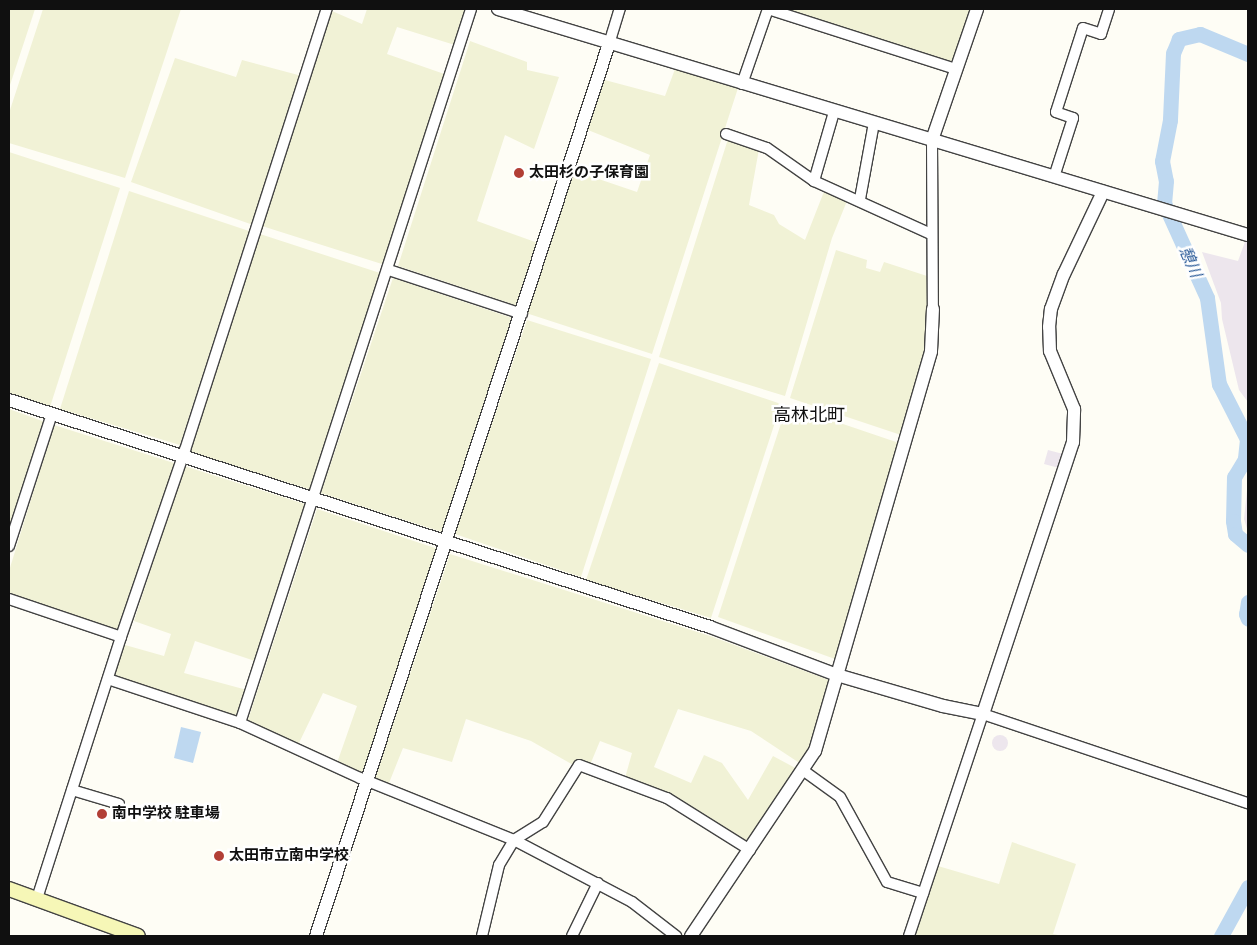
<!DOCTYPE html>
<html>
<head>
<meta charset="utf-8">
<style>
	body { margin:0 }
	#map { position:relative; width:1257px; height:945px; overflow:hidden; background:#fefdf5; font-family:Bitter,"Noto Sans JP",serif }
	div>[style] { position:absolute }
	.industrial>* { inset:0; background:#ede6ed }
	.round { border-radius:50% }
	.farmland>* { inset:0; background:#f1f2d6 }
	.water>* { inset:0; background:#bed8f0 }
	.river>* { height:15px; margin:-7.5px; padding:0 7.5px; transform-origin:7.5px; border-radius:7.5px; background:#bed8f0 }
	.roads { filter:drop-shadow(1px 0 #434343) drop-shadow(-1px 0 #434343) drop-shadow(0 1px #434343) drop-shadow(0 -1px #434343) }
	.minor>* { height:10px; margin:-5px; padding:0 5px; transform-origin:5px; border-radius:5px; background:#fff }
	.tertiary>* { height:12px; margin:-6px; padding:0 6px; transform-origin:6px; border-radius:6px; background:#fff }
	.secondary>* { height:14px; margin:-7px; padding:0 7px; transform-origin:7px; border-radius:7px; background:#f6f7b7 }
	.dots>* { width:14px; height:14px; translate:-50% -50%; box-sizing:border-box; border:2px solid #fff; border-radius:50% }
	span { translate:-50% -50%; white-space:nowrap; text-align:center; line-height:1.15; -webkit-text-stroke:5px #fff; paint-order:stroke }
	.poi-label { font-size:15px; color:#101010; font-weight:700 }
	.left { translate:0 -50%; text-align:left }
	.water-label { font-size:16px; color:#265796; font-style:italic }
	.quarter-label { font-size:18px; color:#101010 }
	.frame { position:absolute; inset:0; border:10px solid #101010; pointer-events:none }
</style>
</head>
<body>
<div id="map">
	<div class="industrial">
		<div style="clip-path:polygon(1246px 239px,1248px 239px,1248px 402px,1239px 390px,1222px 319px,1221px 303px,1202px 252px,1238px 261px)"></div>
		<div style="clip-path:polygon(1048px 450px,1063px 454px,1059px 468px,1044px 464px)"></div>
		<div style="clip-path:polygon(1248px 481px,1248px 532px,1244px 519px)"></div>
		<div class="round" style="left:992px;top:735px;width:16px;height:16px"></div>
	</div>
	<div class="farmland">
		<div style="clip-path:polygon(9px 9px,35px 9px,9px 88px)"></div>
		<div style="clip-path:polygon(43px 9px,181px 9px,125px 178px,9px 143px,9px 113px)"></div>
		<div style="clip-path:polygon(367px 9px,469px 9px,458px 46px,397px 27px,387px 54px,450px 76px,385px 265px,262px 226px,332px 11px,362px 24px)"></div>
		<div style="clip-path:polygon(781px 9px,970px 9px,951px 65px)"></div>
		<div style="clip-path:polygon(470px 41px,527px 62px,527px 70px,559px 77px,534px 149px,505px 135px,477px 221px,538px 243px,518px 306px,398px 266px)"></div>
		<div style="clip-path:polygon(175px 58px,236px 77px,242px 60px,302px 76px,256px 226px,131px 182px)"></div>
		<div style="clip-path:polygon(675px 69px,738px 88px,652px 354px,526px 313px,572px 170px,637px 192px,650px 155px,588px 130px,601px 79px,665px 96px)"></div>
		<div style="clip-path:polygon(728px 139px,759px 149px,749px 205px,774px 215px,779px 224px,805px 240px,825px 189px,849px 196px,832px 238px,785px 396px,659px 357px)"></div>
		<div style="clip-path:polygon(9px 152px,120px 188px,50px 407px,9px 394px)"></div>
		<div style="clip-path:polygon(129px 191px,249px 231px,180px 445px,60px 409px)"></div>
		<div style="clip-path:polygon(260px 234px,380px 273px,312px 490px,189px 452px)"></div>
		<div style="clip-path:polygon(836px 250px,867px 260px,866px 268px,880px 272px,884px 262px,927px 276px,930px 343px,901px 435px,790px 398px)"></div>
		<div style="clip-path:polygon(393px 278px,512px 318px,445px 533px,321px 493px)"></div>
		<div style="clip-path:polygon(527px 320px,651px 359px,581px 577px,455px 534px)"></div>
		<div style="clip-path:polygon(659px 363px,781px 404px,711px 618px,586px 580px)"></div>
		<div style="clip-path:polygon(787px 405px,899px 443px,835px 659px,718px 617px)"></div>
		<div style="clip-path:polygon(9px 409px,45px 422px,9px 533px)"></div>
		<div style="clip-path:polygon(54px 425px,177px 464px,120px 630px,9px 595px,9px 571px)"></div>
		<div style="clip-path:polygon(184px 466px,308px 505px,255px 661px,195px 641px,184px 673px,247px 690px,239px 718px,113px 678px,125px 645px,164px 656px,171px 634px,134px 621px)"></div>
		<div style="clip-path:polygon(317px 509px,441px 550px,365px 775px,337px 763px,357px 706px,323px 693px,298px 745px,247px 723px)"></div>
		<div style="clip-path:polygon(450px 554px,710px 636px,829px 680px,820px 726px,804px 766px,751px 731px,678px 709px,654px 767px,691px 783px,704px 755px,722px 763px,748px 800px,773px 756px,801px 771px,748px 846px,625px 778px,632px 753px,600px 741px,590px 765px,575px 766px,531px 741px,466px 719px,452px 762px,403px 748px,389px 783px,375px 779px)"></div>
		<div style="clip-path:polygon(1012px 842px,1076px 864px,1053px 934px,1063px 936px,915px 936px,938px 866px,999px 884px)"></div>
	</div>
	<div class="water">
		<div style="clip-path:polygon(181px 727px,201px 732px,193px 763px,174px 758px)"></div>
	</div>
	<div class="river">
		<div style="left:1248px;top:54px;width:52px;rotate:-157.4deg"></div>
		<div style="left:1200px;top:34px;width:22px;rotate:167deg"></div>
		<div style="left:1179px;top:39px;width:15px;rotate:113deg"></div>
		<div style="left:1173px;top:53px;width:67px;rotate:92.6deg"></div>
		<div style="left:1170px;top:120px;width:42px;rotate:101deg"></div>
		<div style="left:1162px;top:161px;width:20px;rotate:79deg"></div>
		<div style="left:1166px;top:181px;width:22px;rotate:95deg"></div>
		<div style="left:1164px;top:203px;width:104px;rotate:65.6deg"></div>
		<div style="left:1207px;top:298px;width:87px;rotate:82.1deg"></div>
		<div style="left:1219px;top:384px;width:62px;rotate:63deg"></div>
		<div style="left:1247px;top:439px;width:20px;rotate:96deg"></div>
		<div style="left:1245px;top:459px;width:21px;rotate:121deg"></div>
		<div style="left:1234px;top:477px;width:44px;rotate:91.3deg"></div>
		<div style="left:1233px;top:521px;width:13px;rotate:81deg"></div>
		<div style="left:1235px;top:534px;width:17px;rotate:40deg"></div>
		<div style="left:1248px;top:602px;width:12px;rotate:99deg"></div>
		<div style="left:1246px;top:614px;width:5px;rotate:68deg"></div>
		<div style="left:1221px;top:936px;width:56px;rotate:-61.1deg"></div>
	</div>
	<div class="roads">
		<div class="minor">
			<div style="left:768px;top:9px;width:197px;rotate:17.7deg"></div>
			<div style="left:609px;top:44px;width:37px;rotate:-73deg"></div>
			<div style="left:742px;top:84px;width:79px;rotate:-70.9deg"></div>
			<div style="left:834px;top:112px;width:72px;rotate:106.2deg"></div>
			<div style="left:814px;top:181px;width:128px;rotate:24.4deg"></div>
			<div style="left:726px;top:134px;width:43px;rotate:18.9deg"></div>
			<div style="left:767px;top:148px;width:57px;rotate:35.1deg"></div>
			<div style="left:932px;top:140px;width:169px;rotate:89.7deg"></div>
			<div style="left:1054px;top:177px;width:62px;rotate:-72.1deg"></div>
			<div style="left:1073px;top:118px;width:18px;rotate:-161deg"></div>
			<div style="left:1056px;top:112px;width:88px;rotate:-72.2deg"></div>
			<div style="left:1083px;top:28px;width:19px;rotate:18deg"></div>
			<div style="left:1101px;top:34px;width:26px;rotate:-72deg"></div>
			<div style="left:860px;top:199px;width:77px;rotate:-79.6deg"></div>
			<div style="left:389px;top:270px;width:140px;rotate:18.3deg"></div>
			<div style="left:9px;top:546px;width:139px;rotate:-72deg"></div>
			<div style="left:9px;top:599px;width:118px;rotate:18.7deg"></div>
			<div style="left:121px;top:637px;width:275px;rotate:107.8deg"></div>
			<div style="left:121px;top:637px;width:198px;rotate:-71.1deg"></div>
			<div style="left:185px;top:450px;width:463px;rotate:-72.2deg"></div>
			<div style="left:108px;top:679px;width:139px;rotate:18.4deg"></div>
			<div style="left:240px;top:723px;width:132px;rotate:24.6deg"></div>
			<div style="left:360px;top:778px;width:166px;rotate:21.9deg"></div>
			<div style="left:514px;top:840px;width:133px;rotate:27.7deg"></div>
			<div style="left:632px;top:902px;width:56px;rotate:37.7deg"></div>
			<div style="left:240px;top:723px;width:750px;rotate:-72.07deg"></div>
			<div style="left:804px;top:771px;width:44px;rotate:35.8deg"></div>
			<div style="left:840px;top:797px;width:97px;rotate:61.1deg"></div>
			<div style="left:887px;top:882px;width:38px;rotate:17deg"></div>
			<div style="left:72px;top:790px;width:49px;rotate:16.6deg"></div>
			<div style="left:482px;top:936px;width:73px;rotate:-76.5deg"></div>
			<div style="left:499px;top:865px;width:29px;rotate:-59deg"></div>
			<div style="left:514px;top:840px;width:34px;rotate:-32deg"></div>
			<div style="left:543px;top:822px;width:67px;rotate:-57.7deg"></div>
			<div style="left:579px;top:765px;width:94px;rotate:20.6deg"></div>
			<div style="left:667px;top:798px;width:98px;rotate:32.1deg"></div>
			<div style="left:572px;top:936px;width:59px;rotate:-63.9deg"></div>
			<div style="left:909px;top:936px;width:234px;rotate:-71.6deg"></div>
			<div style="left:983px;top:714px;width:280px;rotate:18.6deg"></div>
		</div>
		<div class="tertiary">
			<div style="left:498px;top:9px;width:783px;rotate:16.77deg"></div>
			<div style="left:932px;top:140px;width:139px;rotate:-71deg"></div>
			<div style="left:9px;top:400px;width:737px;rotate:17.94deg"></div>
			<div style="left:710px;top:627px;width:136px;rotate:20.7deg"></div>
			<div style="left:837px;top:675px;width:110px;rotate:16.3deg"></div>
			<div style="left:943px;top:706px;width:41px;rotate:11.3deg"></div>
			<div style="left:983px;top:714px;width:287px;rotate:-71.7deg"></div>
			<div style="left:1073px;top:442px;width:33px;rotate:-88deg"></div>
			<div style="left:1074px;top:409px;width:63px;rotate:-112.5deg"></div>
			<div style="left:1050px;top:351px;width:24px;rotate:-92deg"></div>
			<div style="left:1049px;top:327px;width:18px;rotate:-84deg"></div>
			<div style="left:1051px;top:309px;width:37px;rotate:-70deg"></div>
			<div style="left:1064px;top:274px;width:91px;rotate:-64.6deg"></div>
			<div style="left:316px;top:936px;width:939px;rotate:-71.82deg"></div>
			<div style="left:691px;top:936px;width:223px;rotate:-56.2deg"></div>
			<div style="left:815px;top:751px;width:416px;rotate:-73.8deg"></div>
			<div style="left:931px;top:351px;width:42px;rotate:-87.3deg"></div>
		</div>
		<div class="secondary">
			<div style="left:9px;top:889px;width:137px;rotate:20deg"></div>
		</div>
	</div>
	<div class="dots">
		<div style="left:519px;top:173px;background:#b23f36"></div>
		<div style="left:102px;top:814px;background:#b23f36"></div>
		<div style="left:219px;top:856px;background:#b23f36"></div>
	</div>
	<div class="poi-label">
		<span class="left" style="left:529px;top:173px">太田杉の子保育園</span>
		<span class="left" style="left:112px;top:814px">南中学校 駐車場</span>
		<span class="left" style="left:229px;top:856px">太田市立南中学校</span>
	</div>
	<div class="water-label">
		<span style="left:1190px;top:262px;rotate:66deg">憩川</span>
	</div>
	<div class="quarter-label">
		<span style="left:809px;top:415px">高林北町</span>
	</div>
	<div class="frame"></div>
</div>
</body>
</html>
